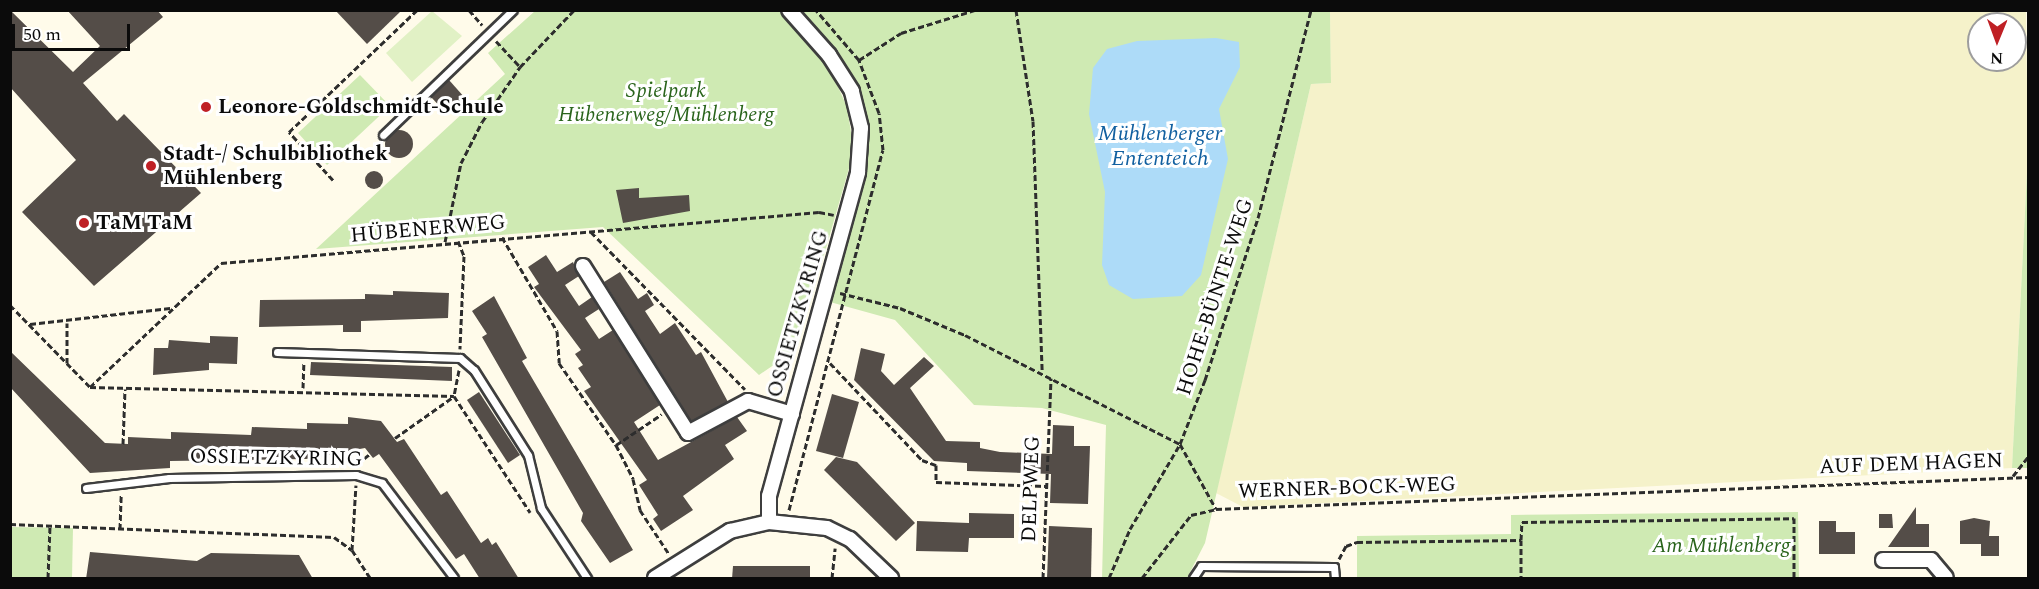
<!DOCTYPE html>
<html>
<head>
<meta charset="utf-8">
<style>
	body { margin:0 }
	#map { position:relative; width:2039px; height:589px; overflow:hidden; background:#fffbea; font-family:Spectral,serif }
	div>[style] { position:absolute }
	.farmland>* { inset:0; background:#f5f2ca }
	.green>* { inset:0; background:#cfeab3 }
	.pitch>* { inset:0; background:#e1f1c5 }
	.water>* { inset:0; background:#addbf8 }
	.building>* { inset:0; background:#544d48 }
	.round { border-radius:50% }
	.path>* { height:3px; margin-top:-1.5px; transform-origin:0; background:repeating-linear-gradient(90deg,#2d2d2d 0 6px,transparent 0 9px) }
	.roads { filter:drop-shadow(2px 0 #3e3e3e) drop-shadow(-2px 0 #3e3e3e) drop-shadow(0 2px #3e3e3e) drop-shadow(0 -2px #3e3e3e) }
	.service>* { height:7px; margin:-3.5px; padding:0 3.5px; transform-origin:3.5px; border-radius:3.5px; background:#fff }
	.minor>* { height:14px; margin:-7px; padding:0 7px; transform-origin:7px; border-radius:7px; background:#fff }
	.dots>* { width:16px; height:16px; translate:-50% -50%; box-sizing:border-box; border:3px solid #fff; border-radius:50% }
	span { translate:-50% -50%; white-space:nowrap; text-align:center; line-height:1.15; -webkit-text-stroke:6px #fff; paint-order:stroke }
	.park-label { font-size:21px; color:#29641b; font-style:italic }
	.poi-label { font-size:21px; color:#0b0b0b; font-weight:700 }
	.left { translate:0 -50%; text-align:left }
	.street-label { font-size:21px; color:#0b0b0b }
	.water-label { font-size:22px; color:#1260a0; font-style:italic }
	.frame { position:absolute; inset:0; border:12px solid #0b0b0b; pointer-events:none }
	.north { position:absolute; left:1967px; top:12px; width:60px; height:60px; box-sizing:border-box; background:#fff; border:2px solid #9d9d9d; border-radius:50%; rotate:181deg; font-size:16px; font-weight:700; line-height:24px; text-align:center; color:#0b0b0b }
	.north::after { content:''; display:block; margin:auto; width:21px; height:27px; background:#bf2025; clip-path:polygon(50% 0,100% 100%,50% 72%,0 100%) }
	.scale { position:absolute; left:12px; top:24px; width:118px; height:27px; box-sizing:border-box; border:3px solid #0b0b0b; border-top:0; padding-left:8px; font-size:18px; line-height:21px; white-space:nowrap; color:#0b0b0b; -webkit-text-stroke:4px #fff; paint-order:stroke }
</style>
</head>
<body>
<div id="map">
	<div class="farmland">
		<div style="clip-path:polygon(evenodd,1330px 11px,2026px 11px,2028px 153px,2012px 468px,1243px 507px,1216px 493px,1311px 84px,1331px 83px,1330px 11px,1979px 24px,2015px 24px,2015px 60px,1979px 60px,1979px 24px)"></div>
	</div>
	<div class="green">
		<div style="clip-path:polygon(535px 11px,779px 11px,831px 71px,847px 107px,854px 151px,797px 349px,759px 375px,603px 227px,316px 249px,505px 74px,488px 53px)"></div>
		<div style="clip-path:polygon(799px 11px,1330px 11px,1331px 83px,1311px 84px,1205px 543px,1187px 578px,1102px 578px,1106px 425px,1042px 408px,974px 405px,895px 320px,830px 302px,866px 173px,869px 128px,848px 67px)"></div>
		<div style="clip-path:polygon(360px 75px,390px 106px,327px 165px,298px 133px)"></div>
		<div style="clip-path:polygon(2028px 153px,2028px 468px,2012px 468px)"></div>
		<div style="clip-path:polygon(1798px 512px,1799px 578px,1357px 578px,1357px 536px,1511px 534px,1511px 515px)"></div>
		<div style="clip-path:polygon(11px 527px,73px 528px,72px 578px,11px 578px)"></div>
	</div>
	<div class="pitch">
		<div style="clip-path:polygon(432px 11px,462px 36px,412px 82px,386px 53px)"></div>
	</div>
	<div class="water">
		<div style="clip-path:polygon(1216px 38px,1239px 42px,1240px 67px,1219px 109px,1228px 159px,1201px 275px,1182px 296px,1133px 299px,1109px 285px,1102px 265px,1105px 192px,1089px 114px,1093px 68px,1107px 49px,1137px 41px)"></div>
	</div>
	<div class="building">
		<div style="clip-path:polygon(10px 10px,73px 72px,100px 46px,67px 10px,157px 10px,163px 17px,83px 83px,117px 121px,124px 114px,201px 193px,94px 286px,22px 212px,76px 160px,10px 87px)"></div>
		<div style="clip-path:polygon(335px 10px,402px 10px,367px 44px)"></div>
		<div style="clip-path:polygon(449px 80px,465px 98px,447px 114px,431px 97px)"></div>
		<div class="round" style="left:385px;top:130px;width:28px;height:28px"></div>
		<div class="round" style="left:365px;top:171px;width:18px;height:18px"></div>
		<div style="clip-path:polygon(639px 188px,639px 198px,689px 195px,690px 211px,623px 223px,616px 190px)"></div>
		<div style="clip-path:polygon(546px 255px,557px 272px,573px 262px,579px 276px,565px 285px,579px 306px,592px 297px,599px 309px,585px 318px,599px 339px,613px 330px,660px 405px,634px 422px,658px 460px,737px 417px,747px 431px,725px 445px,734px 459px,683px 496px,693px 510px,661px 531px,653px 519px,658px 515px,639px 485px,647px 480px,584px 391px,591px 387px,578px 368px,583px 365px,575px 354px,581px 350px,534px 287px,539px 284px,528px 267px)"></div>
		<div style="clip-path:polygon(620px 272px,638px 299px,647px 293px,654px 305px,645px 311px,660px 334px,675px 323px,696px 355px,701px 352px,728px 402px,691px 421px,604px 282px)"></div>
		<div style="clip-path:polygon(393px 291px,449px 293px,448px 318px,361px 321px,361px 332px,343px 332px,343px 325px,259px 327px,260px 300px,365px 299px,365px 294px,393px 295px)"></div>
		<div style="clip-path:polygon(494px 296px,527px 358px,522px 361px,633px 550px,610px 563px,581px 521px,583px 513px,482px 337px,487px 334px,472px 311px)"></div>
		<div style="clip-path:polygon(210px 336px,238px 337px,237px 364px,209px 363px,209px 370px,153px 375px,154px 348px,168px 348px,169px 340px,210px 343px)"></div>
		<div style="clip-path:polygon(861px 348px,885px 354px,881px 371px,894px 385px,924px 357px,934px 366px,910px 388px,946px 441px,980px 442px,980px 448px,1000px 452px,1052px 454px,1053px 425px,1074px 426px,1074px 446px,1090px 446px,1088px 504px,1050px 503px,1051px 474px,967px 471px,967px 463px,934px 461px,854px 380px)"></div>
		<div style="clip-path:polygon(10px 351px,105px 443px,128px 444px,128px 437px,171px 439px,171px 432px,251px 435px,252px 427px,307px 429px,307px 423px,348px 424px,348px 417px,381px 421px,397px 442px,404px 439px,441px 495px,447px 491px,481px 543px,488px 538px,492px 545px,496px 542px,519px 579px,480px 579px,464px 554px,456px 559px,379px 454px,373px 458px,365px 448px,306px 459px,170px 461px,170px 468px,90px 473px,10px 387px)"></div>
		<div style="clip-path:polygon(311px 362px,452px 367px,452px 381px,310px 375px)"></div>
		<div style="clip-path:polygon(479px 392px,520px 455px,508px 463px,467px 400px)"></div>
		<div style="clip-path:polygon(832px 394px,859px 402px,843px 458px,816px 451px)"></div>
		<div style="clip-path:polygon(836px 457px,857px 462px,915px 523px,896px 541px,824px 470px)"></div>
		<div style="clip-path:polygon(1916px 507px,1916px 524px,1929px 524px,1929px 547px,1888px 547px)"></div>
		<div style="clip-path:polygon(969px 513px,1014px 514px,1014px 538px,969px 538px,968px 552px,916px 551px,917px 521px,969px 523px)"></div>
		<div style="clip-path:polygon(1879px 514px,1892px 514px,1893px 528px,1879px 528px)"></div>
		<div style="clip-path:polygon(1974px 518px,1990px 521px,1989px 536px,1999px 536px,1999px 556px,1981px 556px,1981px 544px,1960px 544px,1960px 521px)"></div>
		<div style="clip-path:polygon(1819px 521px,1836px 521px,1836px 532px,1855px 532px,1855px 554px,1819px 554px)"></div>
		<div style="clip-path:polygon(1049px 526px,1092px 528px,1091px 579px,1047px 579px)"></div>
		<div style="clip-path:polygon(90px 552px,197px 561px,211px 553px,299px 555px,313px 579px,86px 579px)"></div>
		<div style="clip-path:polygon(733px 566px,810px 566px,810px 579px,732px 579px)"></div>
	</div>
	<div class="path">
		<div style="left:469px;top:10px;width:20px;rotate:49deg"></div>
		<div style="left:1016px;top:10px;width:112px;rotate:81.3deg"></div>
		<div style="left:1033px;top:121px;width:251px;rotate:87.9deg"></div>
		<div style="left:496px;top:41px;width:35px;rotate:47deg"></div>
		<div style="left:859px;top:60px;width:50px;rotate:-32.7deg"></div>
		<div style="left:901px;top:33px;width:77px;rotate:-17.3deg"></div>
		<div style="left:333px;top:180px;width:65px;rotate:-132.5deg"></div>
		<div style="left:289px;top:132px;width:177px;rotate:-43.6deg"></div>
		<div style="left:591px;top:232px;width:220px;rotate:45.6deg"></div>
		<div style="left:502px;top:237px;width:109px;rotate:59.7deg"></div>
		<div style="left:557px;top:331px;width:32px;rotate:86deg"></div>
		<div style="left:559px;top:363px;width:100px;rotate:55.2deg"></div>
		<div style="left:616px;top:445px;width:38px;rotate:63deg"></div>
		<div style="left:633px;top:479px;width:32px;rotate:77deg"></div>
		<div style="left:640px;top:510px;width:53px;rotate:56.6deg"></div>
		<div style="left:458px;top:241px;width:16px;rotate:68deg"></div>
		<div style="left:464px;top:256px;width:93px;rotate:92.5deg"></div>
		<div style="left:445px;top:242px;width:81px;rotate:-78.6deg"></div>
		<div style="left:461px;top:163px;width:46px;rotate:-62.9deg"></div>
		<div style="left:482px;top:122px;width:67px;rotate:-55.4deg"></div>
		<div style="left:520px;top:67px;width:79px;rotate:-46.5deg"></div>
		<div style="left:840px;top:293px;width:62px;rotate:14deg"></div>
		<div style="left:900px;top:308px;width:70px;rotate:22.6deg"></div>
		<div style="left:965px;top:335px;width:241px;rotate:26.9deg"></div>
		<div style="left:1180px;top:444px;width:74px;rotate:61deg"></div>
		<div style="left:10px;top:305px;width:115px;rotate:45.7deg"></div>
		<div style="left:90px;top:387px;width:364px;rotate:1.4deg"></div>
		<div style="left:30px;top:324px;width:141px;rotate:-6.5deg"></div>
		<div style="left:67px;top:363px;width:40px;rotate:-90deg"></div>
		<div style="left:830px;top:363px;width:134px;rotate:46.5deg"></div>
		<div style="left:922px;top:460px;width:15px;rotate:20deg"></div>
		<div style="left:936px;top:465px;width:17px;rotate:90deg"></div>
		<div style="left:936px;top:482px;width:110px;rotate:2.1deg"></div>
		<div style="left:459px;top:370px;width:26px;rotate:101deg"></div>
		<div style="left:454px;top:396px;width:139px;rotate:56.8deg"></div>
		<div style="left:90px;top:387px;width:180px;rotate:-43.4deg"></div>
		<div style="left:221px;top:263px;width:600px;rotate:-4.87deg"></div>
		<div style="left:819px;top:212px;width:15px;rotate:11deg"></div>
		<div style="left:303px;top:388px;width:25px;rotate:-88deg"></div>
		<div style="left:395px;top:438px;width:71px;rotate:-35.3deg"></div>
		<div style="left:123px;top:444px;width:55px;rotate:-87.9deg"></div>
		<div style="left:616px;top:445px;width:55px;rotate:-34deg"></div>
		<div style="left:357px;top:464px;width:16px;rotate:-38deg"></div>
		<div style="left:2013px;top:476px;width:24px;rotate:-52deg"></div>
		<div style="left:789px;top:510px;width:372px;rotate:-75.4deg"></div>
		<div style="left:883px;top:150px;width:37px;rotate:-96deg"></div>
		<div style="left:879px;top:113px;width:57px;rotate:-110.7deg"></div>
		<div style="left:859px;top:60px;width:66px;rotate:-130.7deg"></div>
		<div style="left:10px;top:524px;width:324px;rotate:2.3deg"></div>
		<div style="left:334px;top:537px;width:22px;rotate:36deg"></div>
		<div style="left:352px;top:550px;width:33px;rotate:57deg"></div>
		<div style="left:120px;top:529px;width:34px;rotate:-88deg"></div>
		<div style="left:1521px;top:540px;width:18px;rotate:-87deg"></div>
		<div style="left:1522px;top:522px;width:272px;rotate:-0.8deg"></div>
		<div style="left:1794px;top:518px;width:60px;rotate:90deg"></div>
		<div style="left:352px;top:550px;width:65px;rotate:-86.5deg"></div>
		<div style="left:1339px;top:559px;width:15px;rotate:-62deg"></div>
		<div style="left:1346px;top:546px;width:12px;rotate:-20deg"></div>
		<div style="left:1357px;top:542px;width:164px;rotate:-0.7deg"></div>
		<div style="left:1521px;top:540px;width:38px;rotate:90deg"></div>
		<div style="left:48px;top:578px;width:53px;rotate:-87.8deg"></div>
		<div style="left:832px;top:578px;width:30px;rotate:-84deg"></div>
		<div style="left:1043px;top:578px;width:200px;rotate:-87.7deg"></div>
		<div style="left:1109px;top:578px;width:53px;rotate:-66.8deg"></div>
		<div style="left:1130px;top:529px;width:99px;rotate:-59.5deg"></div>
		<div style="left:1180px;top:444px;width:69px;rotate:-68.7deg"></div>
		<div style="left:1205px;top:380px;width:170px;rotate:-71.9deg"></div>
		<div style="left:1258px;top:218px;width:215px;rotate:-75.7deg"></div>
		<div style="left:1142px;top:578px;width:80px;rotate:-52.1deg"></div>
		<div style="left:1191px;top:515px;width:26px;rotate:-13deg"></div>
		<div style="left:1216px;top:509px;width:813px;rotate:-2.26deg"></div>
	</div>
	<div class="roads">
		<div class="service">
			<div style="left:383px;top:135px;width:180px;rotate:-43.9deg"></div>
			<div style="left:277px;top:352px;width:183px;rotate:1.9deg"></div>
			<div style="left:460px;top:358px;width:18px;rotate:41deg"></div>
			<div style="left:474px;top:370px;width:101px;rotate:57.6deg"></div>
			<div style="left:528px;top:455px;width:55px;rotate:76.2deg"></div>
			<div style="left:541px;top:508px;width:84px;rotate:56.7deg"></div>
			<div style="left:86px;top:488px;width:84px;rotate:-6.9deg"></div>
			<div style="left:169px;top:478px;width:187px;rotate:-0.9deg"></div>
			<div style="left:356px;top:475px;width:27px;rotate:17deg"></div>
			<div style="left:382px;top:483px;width:119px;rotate:52.8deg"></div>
			<div style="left:1193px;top:578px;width:14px;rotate:-56deg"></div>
			<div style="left:1201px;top:566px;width:133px;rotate:0.4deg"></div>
			<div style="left:1334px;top:567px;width:11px;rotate:85deg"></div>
		</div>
		<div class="minor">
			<div style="left:583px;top:266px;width:197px;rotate:57.8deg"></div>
			<div style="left:688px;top:433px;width:68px;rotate:-28.1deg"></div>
			<div style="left:748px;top:401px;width:46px;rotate:16.5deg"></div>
			<div style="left:769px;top:522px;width:58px;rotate:5.9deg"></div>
			<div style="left:827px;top:528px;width:25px;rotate:26deg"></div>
			<div style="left:850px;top:539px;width:57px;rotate:43.6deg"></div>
			<div style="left:1883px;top:560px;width:48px"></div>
			<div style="left:1931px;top:560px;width:23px;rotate:50deg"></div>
			<div style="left:655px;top:578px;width:89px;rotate:-32.1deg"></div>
			<div style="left:730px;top:531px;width:40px;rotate:-13deg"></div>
			<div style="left:769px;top:522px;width:26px;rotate:-90deg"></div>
			<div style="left:769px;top:496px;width:336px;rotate:-74.6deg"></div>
			<div style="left:858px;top:172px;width:44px;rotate:-86.1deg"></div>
			<div style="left:861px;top:128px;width:38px;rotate:-104deg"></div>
			<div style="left:852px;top:91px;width:43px;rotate:-122.6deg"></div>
			<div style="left:829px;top:55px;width:60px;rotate:-131.6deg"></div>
		</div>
	</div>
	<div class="dots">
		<div style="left:206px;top:107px;background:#bf2025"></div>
		<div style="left:151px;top:166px;background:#bf2025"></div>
		<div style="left:84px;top:223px;background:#bf2025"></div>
	</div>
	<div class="park-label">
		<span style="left:666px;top:103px">Spielpark<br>Hübenerweg/Mühlenberg</span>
		<span style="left:1721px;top:546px">Am Mühlenberg</span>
	</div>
	<div class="poi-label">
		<span class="left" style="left:218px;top:107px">Leonore-Goldschmidt-Schule</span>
		<span class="left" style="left:163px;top:166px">Stadt-/ Schulbibliothek<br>Mühlenberg</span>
		<span class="left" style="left:96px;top:223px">TaM TaM</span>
	</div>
	<div class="street-label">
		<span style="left:428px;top:229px;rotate:-5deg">HÜBENERWEG</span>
		<span style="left:1215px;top:297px;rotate:-72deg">HOHE-BÜNTE-WEG</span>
		<span style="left:798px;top:314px;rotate:-74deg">OSSIETZKYRING</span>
		<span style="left:276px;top:458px;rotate:1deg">OSSIETZKYRING</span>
		<span style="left:1911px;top:464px;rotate:-2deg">AUF DEM HAGEN</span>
		<span style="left:1347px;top:488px;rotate:-2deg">WERNER-BOCK-WEG</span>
		<span style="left:1031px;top:489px;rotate:-88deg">DELPWEG</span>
	</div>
	<div class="water-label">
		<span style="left:1160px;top:146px">Mühlenberger<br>Ententeich</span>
	</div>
	<div class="frame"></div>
	<div class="north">N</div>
	<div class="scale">50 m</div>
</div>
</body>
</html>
